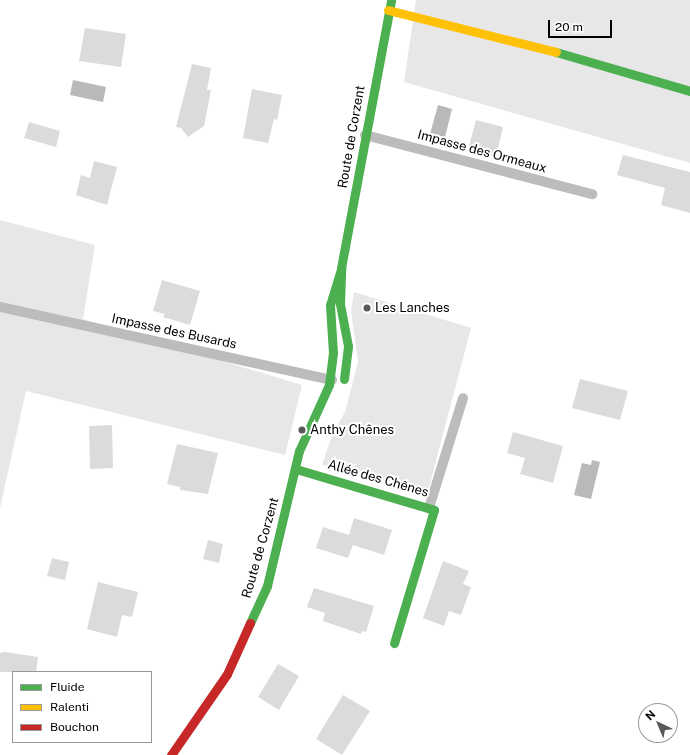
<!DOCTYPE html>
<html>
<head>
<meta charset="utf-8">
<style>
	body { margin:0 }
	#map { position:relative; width:690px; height:755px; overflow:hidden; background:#fff; font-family:"Public Sans",sans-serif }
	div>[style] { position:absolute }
	.green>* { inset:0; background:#e7e7e7 }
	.water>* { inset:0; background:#b9b9b9 }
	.building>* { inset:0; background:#dbdbdb }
	.lane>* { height:10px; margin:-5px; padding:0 5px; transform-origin:5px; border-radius:5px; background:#bcbcbc }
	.fast>* { height:9px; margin:-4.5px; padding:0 4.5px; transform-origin:4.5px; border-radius:4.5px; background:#4caf50 }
	.slow>* { height:9px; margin:-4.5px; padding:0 4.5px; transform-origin:4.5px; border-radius:4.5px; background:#ffc107 }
	.jam>* { height:9px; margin:-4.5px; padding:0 4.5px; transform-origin:4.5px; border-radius:4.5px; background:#c62828 }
	.dots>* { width:11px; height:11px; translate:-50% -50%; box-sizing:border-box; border:2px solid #fff; border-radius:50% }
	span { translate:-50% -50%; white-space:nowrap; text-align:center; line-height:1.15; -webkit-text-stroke:4px #fff; paint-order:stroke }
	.street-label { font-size:13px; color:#000 }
	.poi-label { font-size:13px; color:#000 }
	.left { translate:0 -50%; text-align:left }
	.legend { position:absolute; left:12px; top:671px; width:140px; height:72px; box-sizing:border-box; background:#fff; border:1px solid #999; margin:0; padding:5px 7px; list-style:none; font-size:12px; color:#000 }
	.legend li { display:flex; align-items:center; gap:8px; height:20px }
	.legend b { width:20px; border:1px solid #999 }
	.north { position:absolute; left:638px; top:703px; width:40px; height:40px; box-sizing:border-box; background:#fff; border:1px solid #999; border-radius:50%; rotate:316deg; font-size:11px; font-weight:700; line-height:16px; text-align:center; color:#000 }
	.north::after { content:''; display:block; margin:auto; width:14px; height:18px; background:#595959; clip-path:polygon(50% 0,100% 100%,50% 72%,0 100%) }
	.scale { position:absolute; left:548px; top:20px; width:64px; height:18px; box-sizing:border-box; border:2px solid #000; border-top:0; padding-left:5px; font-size:12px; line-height:14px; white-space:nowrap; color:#000; -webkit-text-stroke:3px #fff; paint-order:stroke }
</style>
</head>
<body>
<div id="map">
	<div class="green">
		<div style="clip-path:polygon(416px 0,690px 0,690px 163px,404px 82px)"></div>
		<div style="clip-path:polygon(0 220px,95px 245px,83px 319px,302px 385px,285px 455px,26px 391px,0 508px)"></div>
		<div style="clip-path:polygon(354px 292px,471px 328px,428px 491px,322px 465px,332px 435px,345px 412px,358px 362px,351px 311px)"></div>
	</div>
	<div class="water">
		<div style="clip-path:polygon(73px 80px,106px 87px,103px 102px,70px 95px)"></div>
		<div style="clip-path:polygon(438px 105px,452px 109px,445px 137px,430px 134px)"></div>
		<div style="clip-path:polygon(592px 460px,600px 462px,591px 499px,574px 495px,582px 463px,591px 465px)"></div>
	</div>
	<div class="building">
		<div style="clip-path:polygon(85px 28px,126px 34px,121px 67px,79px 61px)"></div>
		<div style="clip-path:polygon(192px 64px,211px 68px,207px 90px,211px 90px,204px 126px,188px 137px,181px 128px,176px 127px)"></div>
		<div style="clip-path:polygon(252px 89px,282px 95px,277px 120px,274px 119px,268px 143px,243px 138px)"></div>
		<div style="clip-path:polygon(476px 120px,503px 127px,496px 157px,468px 150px)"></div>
		<div style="clip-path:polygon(29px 122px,60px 131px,56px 147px,24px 138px)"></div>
		<div style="clip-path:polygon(623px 155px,690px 172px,690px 213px,661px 205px,665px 188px,617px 175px)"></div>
		<div style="clip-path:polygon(94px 161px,117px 167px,107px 205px,76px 195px,81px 175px,90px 178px)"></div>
		<div style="clip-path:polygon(162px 280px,200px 291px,190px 325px,163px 317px,165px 314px,153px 311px)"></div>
		<div style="clip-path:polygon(580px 379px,628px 391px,620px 420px,572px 408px)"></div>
		<div style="clip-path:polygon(112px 425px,113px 468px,90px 469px,89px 426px)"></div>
		<div style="clip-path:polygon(513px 432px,563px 446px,553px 483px,520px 474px,525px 458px,507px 453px)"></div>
		<div style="clip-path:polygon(177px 444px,218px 453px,208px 494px,180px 490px,180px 487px,167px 484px)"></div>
		<div style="clip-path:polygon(354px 518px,392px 530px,384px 555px,353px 545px,348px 558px,316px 548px,323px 527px,349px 535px)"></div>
		<div style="clip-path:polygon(208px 540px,223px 544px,219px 563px,203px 559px)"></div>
		<div style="clip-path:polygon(52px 558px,69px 562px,65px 580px,47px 576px)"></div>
		<div style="clip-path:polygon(443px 561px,469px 571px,463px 584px,471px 587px,461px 615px,449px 611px,444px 626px,423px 618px)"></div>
		<div style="clip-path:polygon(98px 582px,138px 592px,132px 617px,122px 615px,117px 637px,87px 629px)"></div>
		<div style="clip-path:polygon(314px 588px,374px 606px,366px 632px,362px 631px,361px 634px,323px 621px,325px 613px,307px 607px)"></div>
		<div style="clip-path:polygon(5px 652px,38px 657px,36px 672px,0 672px,0 653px)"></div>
		<div style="clip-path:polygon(278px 664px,299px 676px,279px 710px,258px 697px)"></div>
		<div style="clip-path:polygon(343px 695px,370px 711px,342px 755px,316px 739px)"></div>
	</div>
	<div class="lane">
		<div style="left:365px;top:135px;width:235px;rotate:14.6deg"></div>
		<div style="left:0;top:307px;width:340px;rotate:12.4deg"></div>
		<div style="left:429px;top:508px;width:115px;rotate:-72.8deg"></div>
	</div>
	<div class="fast">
		<div style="left:556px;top:52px;width:140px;rotate:16.2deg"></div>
		<div style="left:344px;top:379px;width:33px;rotate:-83deg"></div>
		<div style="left:348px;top:346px;width:43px;rotate:-100.8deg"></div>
		<div style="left:340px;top:304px;width:36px;rotate:-88deg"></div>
		<div style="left:341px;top:268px;width:273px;rotate:-79.4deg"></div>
		<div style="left:296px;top:469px;width:144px;rotate:16.5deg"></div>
		<div style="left:434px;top:510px;width:139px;rotate:106.7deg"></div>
		<div style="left:250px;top:623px;width:41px;rotate:-65.3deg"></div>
		<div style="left:267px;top:586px;width:139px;rotate:-76.7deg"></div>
		<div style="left:299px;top:451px;width:72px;rotate:-65.6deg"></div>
		<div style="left:329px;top:385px;width:32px;rotate:-83deg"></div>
		<div style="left:333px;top:353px;width:48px;rotate:-93.6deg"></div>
		<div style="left:330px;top:305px;width:39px;rotate:-73deg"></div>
	</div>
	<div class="slow">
		<div style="left:388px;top:10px;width:173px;rotate:14deg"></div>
	</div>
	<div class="jam">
		<div style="left:171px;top:755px;width:98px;rotate:-55.3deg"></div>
		<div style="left:227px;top:674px;width:56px;rotate:-65.7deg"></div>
	</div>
	<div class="dots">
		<div style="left:367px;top:308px;background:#595959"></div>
		<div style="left:302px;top:430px;background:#595959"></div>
	</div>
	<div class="street-label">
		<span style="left:352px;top:137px;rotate:-80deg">Route de Corzent</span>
		<span style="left:482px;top:152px;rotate:15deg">Impasse des Ormeaux</span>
		<span style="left:174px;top:332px;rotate:12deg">Impasse des Busards</span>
		<span style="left:378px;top:479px;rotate:16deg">Allée des Chênes</span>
		<span style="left:261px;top:548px;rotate:-74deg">Route de Corzent</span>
	</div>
	<div class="poi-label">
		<span class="left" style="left:375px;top:308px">Les Lanches</span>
		<span class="left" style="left:310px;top:430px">Anthy Chênes</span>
	</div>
	<ul class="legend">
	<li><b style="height:5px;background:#4caf50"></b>Fluide</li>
	<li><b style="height:5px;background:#ffc107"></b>Ralenti</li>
	<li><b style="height:5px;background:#c62828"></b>Bouchon</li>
	</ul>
	<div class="north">N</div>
	<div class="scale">20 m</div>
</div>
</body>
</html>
